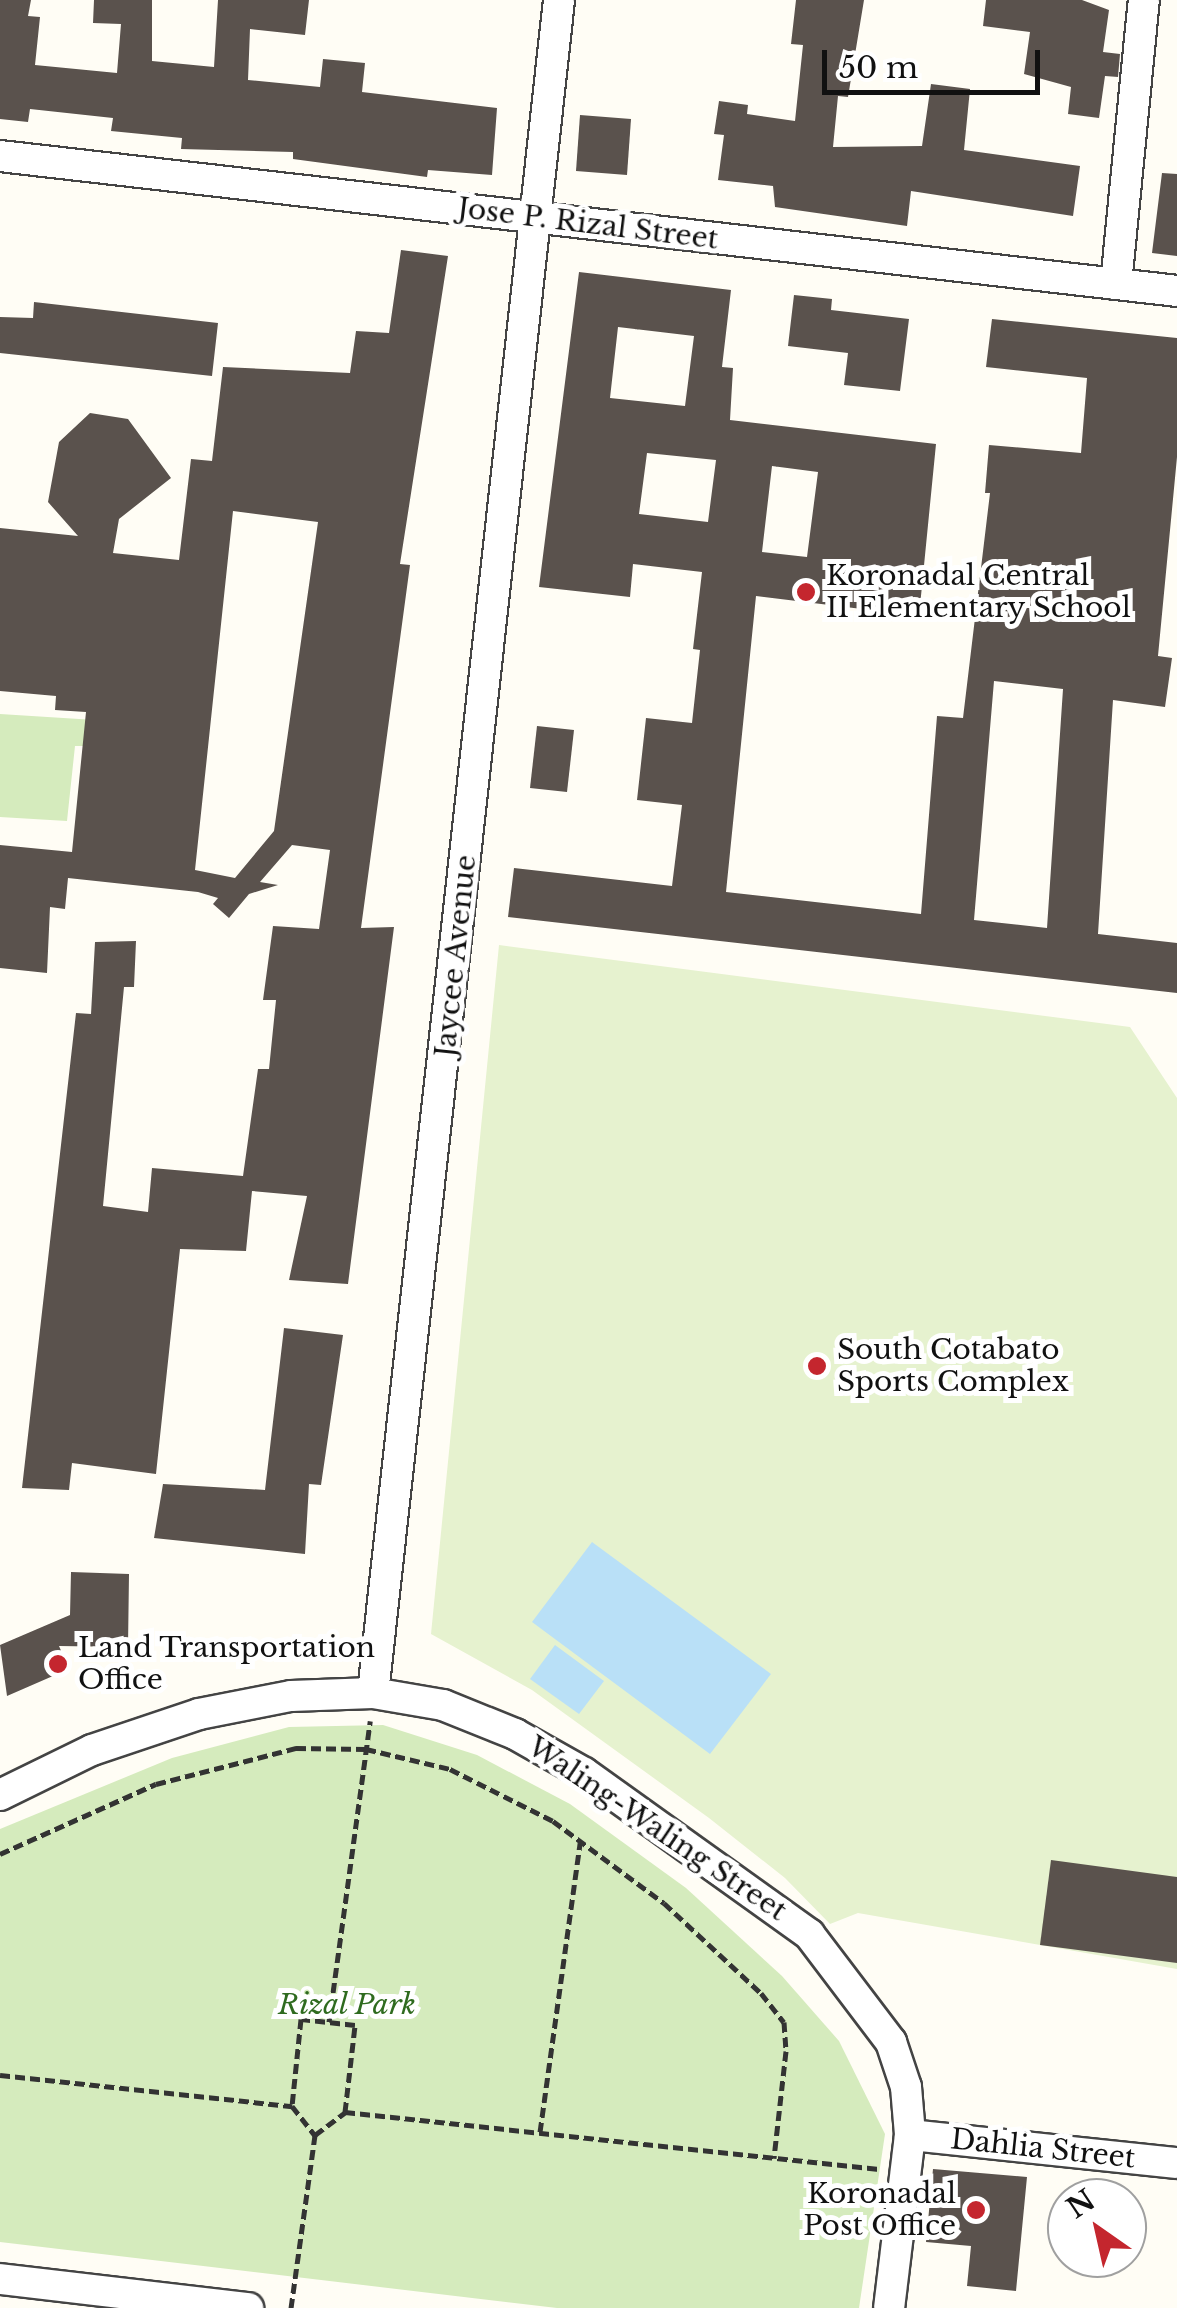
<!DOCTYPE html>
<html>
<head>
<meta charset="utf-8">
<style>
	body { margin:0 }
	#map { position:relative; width:1177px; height:2308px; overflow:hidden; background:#fffdf5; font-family:"Libre Baskerville",serif }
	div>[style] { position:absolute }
	.green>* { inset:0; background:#d5ebbd }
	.pitch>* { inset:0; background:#e6f2cf }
	.water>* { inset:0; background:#b9e0f7 }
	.building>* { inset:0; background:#5a524d }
	.path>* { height:5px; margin-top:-2.5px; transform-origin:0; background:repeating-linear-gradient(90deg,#333 0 10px,transparent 0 15px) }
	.roads { filter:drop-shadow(2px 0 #444) drop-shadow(-2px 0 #444) drop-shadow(0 2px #444) drop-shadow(0 -2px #444) }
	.minor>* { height:30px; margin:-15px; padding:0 15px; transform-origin:15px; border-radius:15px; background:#fff }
	.dots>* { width:28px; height:28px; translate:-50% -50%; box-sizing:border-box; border:5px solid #fff; border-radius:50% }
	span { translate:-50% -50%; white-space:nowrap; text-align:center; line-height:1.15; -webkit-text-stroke:10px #fff; paint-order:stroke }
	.street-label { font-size:28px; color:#111 }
	.poi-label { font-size:28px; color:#111 }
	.left { translate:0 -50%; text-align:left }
	.right { translate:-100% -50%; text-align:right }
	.park-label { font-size:28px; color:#2f6b1f; font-style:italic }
	.north { position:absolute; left:1047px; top:2178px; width:100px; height:100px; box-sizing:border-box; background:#fff; border:2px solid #a0a0a0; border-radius:50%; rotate:326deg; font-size:28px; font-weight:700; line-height:40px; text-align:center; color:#111 }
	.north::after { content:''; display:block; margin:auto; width:35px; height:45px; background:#c4262e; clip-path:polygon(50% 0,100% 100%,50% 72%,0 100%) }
	.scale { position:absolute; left:822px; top:50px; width:218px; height:45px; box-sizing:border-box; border:5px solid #111; border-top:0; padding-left:12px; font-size:30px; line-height:35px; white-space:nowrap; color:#111; -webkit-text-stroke:8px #fff; paint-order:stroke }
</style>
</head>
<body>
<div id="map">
	<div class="green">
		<div style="clip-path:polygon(0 714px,95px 720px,95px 746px,75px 746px,67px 821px,0 817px)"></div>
		<div style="clip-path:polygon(383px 1725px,477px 1755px,570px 1804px,686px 1888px,782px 1976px,839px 2041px,885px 2134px,859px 2308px,557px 2308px,0 2242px,0 1829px,172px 1758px,289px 1727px)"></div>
	</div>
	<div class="pitch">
		<div style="clip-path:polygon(499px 945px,1130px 1027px,1177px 1098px,1177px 1969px,858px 1913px,830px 1924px,785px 1878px,709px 1818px,532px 1690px,431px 1634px)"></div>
	</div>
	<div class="water">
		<div style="clip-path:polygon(592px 1542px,771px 1674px,710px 1754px,532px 1622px)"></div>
		<div style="clip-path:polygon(555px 1645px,604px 1681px,579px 1714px,530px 1679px)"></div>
	</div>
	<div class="building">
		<div style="clip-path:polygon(0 0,31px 0,28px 16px,40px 17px,35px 65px,117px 73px,121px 24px,93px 23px,94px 0,152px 0,152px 61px,214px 67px,218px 0,309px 0,305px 35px,250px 29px,248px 80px,320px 87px,323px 59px,365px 63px,362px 92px,497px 108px,492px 175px,428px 170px,427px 177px,293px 159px,293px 152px,181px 149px,182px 138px,111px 131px,113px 118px,30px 109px,28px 122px,0 119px)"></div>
		<div style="clip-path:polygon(796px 0,864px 0,848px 97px,838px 96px,833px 147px,922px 146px,931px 84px,970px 89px,964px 150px,1080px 166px,1073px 216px,911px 191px,907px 226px,775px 207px,773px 186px,718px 180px,724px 135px,714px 134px,719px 101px,748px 105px,747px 114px,795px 121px,803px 45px,791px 44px)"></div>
		<div style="clip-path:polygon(986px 0,1082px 0,1109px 10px,1103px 52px,1120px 54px,1118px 77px,1105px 76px,1099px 118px,1068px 114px,1071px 87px,1024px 74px,1030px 32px,983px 26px)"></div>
		<div style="clip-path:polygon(580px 115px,631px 119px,627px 175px,576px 171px)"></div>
		<div style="clip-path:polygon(1162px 173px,1177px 174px,1177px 256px,1152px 253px)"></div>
		<div style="clip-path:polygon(evenodd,401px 250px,448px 256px,400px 564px,410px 565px,361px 928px,394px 927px,348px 1284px,289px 1280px,307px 1196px,252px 1191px,246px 1251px,180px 1249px,156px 1474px,72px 1463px,69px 1490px,22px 1488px,76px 1013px,91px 1014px,95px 942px,136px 941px,134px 987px,124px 987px,103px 1206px,148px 1212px,152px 1168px,243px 1176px,258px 1069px,269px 1069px,276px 1000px,263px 1000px,273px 926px,319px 929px,330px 850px,292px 845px,260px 882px,278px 885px,249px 894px,229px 918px,213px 904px,218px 898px,198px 892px,68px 878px,65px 909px,50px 907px,47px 973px,0 968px,0 845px,72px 852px,86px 712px,55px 710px,56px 696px,0 691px,0 528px,78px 536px,48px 502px,59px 442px,90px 413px,128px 419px,171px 478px,119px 519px,113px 553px,179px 560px,191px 459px,212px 461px,223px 367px,350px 373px,356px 331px,389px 333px,401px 250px,233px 511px,318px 522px,274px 831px,235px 878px,195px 870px,233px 511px)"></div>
		<div style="clip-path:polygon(evenodd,579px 272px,731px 290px,722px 367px,733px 368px,730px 420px,936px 444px,919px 616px,756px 596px,726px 892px,921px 914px,937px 716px,963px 718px,990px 493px,985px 493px,989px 445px,1081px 453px,1087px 378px,986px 367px,992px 319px,1177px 338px,1177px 457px,1158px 656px,1172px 658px,1165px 707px,1113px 700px,1098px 934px,1177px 943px,1177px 993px,508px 917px,514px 868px,672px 886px,682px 805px,637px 800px,646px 718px,692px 723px,700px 650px,693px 649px,702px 572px,633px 564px,630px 597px,539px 587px,579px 272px,618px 327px,694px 336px,685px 406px,610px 398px,618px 327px,579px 272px,647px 453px,716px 460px,708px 522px,639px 514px,647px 453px,579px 272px,772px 466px,818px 472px,807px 557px,762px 552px,772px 466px,579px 272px,994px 681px,1063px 689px,1047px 928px,974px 920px,994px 681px)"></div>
		<div style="clip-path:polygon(794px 295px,832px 299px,831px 310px,909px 319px,900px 391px,844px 385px,848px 353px,788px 346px)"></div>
		<div style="clip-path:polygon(34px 302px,218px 323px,212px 376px,0 353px,0 317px,33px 318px)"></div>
		<div style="clip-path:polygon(537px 726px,574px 730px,567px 792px,530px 788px)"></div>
		<div style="clip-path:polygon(284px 1328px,343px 1335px,321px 1485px,309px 1484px,305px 1554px,154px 1538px,163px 1484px,265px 1490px)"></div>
		<div style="clip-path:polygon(71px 1572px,129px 1574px,128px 1647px,59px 1646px,69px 1669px,7px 1696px,0 1645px,70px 1615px)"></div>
		<div style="clip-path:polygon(1051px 1860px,1177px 1877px,1177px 1963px,1040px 1945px)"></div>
		<div style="clip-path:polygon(933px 2169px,1027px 2177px,1016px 2291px,967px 2286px,971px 2246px,926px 2242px)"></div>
	</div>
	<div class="path">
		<div style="left:0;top:1854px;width:171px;rotate:-24.2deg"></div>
		<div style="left:156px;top:1784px;width:145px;rotate:-14.4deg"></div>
		<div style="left:296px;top:1748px;width:70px;rotate:0.8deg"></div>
		<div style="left:366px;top:1749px;width:86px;rotate:13.4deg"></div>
		<div style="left:450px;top:1769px;width:115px;rotate:26.8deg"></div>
		<div style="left:553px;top:1821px;width:138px;rotate:36.5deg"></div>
		<div style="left:664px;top:1903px;width:132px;rotate:42.9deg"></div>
		<div style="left:761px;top:1993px;width:37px;rotate:52deg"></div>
		<div style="left:784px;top:2022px;width:29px;rotate:86deg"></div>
		<div style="left:786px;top:2051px;width:108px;rotate:96.4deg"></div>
		<div style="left:329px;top:2022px;width:304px;rotate:-82.2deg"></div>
		<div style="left:0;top:2075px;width:294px;rotate:6.1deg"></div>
		<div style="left:292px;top:2106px;width:37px;rotate:52deg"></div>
		<div style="left:315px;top:2135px;width:38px;rotate:-37deg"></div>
		<div style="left:345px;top:2112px;width:88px;rotate:-83.4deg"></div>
		<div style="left:355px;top:2025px;width:54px;rotate:-173.7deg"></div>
		<div style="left:301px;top:2019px;width:87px;rotate:95.9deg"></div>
		<div style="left:345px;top:2112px;width:537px;rotate:6.09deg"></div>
		<div style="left:540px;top:2132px;width:292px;rotate:-82.1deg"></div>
		<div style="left:291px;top:2308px;width:175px;rotate:-82.1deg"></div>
	</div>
	<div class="roads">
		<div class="minor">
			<div style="left:0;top:156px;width:1185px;rotate:6.54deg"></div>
			<div style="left:1116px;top:284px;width:285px;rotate:-84.4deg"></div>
			<div style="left:373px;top:1693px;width:1703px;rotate:-83.73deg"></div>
			<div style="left:0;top:1795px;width:102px;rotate:-26.1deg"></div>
			<div style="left:92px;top:1750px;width:113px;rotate:-18.6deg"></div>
			<div style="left:199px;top:1714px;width:94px;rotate:-11.1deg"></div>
			<div style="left:291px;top:1696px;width:82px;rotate:-2.1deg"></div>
			<div style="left:373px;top:1693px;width:71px;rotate:9.7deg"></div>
			<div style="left:443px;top:1705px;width:78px;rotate:21.9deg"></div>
			<div style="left:515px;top:1734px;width:79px;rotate:29.5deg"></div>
			<div style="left:584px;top:1773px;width:277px;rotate:35.6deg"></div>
			<div style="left:809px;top:1934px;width:136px;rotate:52.8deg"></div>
			<div style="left:891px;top:2042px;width:47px;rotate:71.6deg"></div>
			<div style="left:906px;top:2087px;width:48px;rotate:85.2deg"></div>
			<div style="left:910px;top:2135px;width:174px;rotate:96.9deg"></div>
			<div style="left:910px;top:2135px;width:268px;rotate:6deg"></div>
			<div style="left:0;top:2279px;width:250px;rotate:6.7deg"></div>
		</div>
	</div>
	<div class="dots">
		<div style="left:806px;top:592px;background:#c4262e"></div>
		<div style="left:817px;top:1366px;background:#c4262e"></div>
		<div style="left:58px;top:1664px;background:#c4262e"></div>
		<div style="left:976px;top:2210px;background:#c4262e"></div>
	</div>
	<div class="street-label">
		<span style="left:588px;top:224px;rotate:7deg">Jose P. Rizal Street</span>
		<span style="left:456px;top:956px;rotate:-84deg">Jaycee Avenue</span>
		<span style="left:657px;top:1829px;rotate:34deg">Waling-Waling Street</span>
		<span style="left:1043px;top:2149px;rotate:6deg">Dahlia Street</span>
	</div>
	<div class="poi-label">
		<span class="left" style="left:826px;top:592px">Koronadal Central<br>II Elementary School</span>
		<span class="left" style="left:837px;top:1366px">South Cotabato<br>Sports Complex</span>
		<span class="left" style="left:78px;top:1664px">Land Transportation<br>Office</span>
		<span class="right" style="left:956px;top:2210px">Koronadal<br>Post Office</span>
	</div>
	<div class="park-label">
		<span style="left:347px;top:2005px">Rizal Park</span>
	</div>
	<div class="north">N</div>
	<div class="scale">50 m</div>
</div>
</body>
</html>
